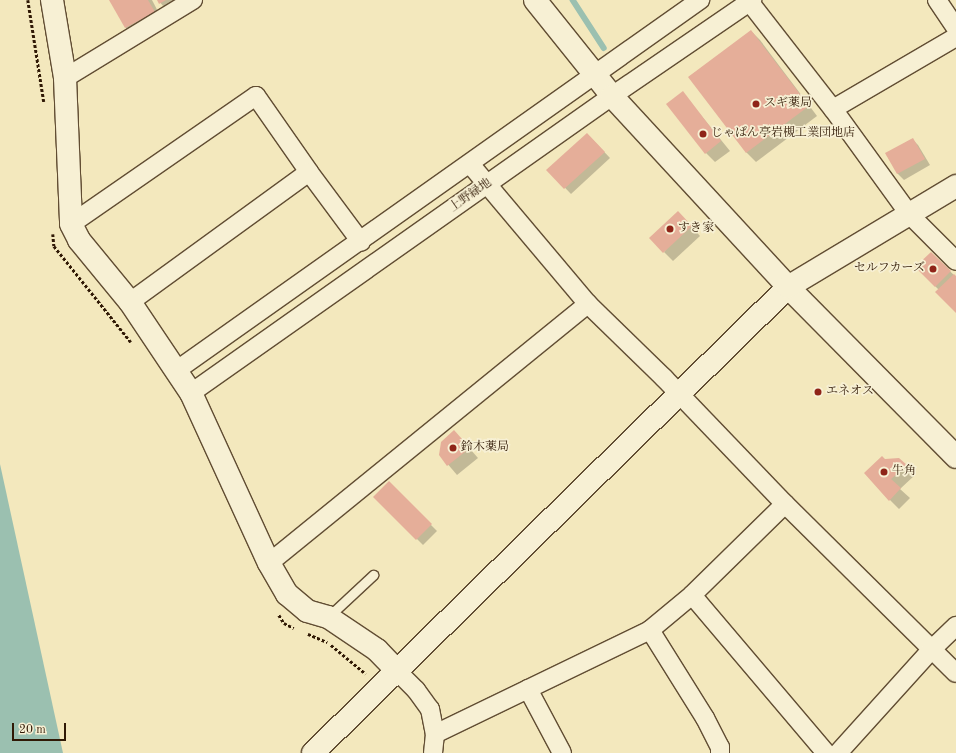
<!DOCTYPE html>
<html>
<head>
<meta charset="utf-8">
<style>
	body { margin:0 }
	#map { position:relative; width:956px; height:753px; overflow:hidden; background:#f3e8bd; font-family:"Old Standard TT","Noto Serif JP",serif }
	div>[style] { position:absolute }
	.water>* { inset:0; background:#9bc0b0 }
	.shadow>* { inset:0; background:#0003 }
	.stream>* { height:5.5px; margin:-2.75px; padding:0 2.75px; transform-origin:2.75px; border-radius:2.75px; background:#9bc0b0 }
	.building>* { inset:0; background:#e5ae99 }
	.path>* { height:2.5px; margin-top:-1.25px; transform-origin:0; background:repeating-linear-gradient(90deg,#301905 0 3px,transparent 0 5px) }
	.roads { filter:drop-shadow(1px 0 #614d33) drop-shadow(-1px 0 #614d33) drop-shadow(0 1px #614d33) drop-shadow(0 -1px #614d33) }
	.lane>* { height:9px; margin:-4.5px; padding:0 4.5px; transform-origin:4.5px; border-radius:4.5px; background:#f7f0d4 }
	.street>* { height:18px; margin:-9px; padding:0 9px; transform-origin:9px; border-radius:9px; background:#f7f0d4 }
	.secondary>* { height:22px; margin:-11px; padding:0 11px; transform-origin:11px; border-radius:11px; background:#f7f0d4 }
	.dots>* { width:11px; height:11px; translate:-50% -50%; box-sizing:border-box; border:2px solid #f7f0d4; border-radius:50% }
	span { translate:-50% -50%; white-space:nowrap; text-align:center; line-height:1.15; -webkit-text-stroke:3.5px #f7f0d4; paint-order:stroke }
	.poi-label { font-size:12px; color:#301905 }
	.left { translate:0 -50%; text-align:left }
	.right { translate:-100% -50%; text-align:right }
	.street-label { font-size:12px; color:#301905 }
	.scale { position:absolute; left:12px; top:723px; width:54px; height:18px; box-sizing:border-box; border:2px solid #301905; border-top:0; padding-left:5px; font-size:12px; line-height:14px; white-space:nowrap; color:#301905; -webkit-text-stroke:3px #f7f0d4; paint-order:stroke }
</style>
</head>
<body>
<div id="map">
	<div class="water">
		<div style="clip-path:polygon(0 464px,63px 753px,0 753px)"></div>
	</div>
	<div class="shadow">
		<div style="clip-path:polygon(110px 0,152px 0,163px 21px,135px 37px,126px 28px)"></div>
		<div style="clip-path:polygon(158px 0,192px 0,169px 13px)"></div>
		<div style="clip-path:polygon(751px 31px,760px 40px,817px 116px,756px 162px,747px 153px,689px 77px)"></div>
		<div style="clip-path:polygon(683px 93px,730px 151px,715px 162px,706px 153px)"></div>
		<div style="clip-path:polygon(912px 139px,918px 145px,930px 165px,904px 180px,898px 174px,886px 154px)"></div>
		<div style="clip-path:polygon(593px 140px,610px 158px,571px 194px,548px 170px)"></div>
		<div style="clip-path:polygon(687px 221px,700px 236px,673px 261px,664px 252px)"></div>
		<div style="clip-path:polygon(931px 253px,956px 277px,956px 312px,939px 290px,916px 267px)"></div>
		<div style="clip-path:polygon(463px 441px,478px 458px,457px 475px,440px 455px)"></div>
		<div style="clip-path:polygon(885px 460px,906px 466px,915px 475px,900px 489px,910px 498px,899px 509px,890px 500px)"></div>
		<div style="clip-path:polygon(389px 483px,437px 531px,423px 545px,375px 497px)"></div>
	</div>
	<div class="stream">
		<div style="left:573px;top:0;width:57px;rotate:57.1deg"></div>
	</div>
	<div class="building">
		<div style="clip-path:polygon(109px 0,148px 0,155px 12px,125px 28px)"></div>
		<div style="clip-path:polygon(157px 0,166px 0,159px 4px)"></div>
		<div style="clip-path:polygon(751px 30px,809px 106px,746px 153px,688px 77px)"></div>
		<div style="clip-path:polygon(683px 91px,721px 141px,705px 154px,666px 104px)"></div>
		<div style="clip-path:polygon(587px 133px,605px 152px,564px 189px,546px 170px)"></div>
		<div style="clip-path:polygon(913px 138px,925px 159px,897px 174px,885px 153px)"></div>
		<div style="clip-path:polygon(678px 211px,692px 226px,663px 253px,649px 238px)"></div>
		<div style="clip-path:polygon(931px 252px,951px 271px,935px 287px,915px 267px)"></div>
		<div style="clip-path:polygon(954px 274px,956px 276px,956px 313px,935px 292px)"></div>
		<div style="clip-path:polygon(454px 430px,470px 448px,447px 466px,439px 455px,441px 442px)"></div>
		<div style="clip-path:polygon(882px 456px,885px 459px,899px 458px,907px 465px,891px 479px,901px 488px,889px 501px,864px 473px)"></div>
		<div style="clip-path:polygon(389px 481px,432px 524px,416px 540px,373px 497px)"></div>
	</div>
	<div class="path">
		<div style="left:28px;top:0;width:103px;rotate:81.1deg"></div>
		<div style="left:53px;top:234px;width:12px;rotate:85deg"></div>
		<div style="left:54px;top:246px;width:123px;rotate:51.3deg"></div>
		<div style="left:279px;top:615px;width:9px;rotate:58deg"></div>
		<div style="left:284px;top:623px;width:11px;rotate:27deg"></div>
		<div style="left:308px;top:634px;width:21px;rotate:23deg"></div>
		<div style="left:331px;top:645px;width:45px;rotate:39.6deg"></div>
	</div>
	<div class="roads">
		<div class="lane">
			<div style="left:328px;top:617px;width:62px;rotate:-43deg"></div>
		</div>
		<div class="street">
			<div style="left:748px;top:0;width:138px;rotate:52.1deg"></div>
			<div style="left:833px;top:109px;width:130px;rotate:54.1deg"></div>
			<div style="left:909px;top:214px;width:66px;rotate:45deg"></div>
			<div style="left:937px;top:0;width:34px;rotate:56deg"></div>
			<div style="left:65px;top:78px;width:150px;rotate:-31.4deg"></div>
			<div style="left:833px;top:109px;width:143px;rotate:-30.3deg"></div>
			<div style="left:470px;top:164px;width:183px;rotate:49.9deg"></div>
			<div style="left:588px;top:304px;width:106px;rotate:44.2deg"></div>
			<div style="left:664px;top:378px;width:175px;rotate:46.2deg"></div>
			<div style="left:785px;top:504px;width:240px;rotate:44.7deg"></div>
			<div style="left:71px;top:224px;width:225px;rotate:-34.7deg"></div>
			<div style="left:256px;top:96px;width:93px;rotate:55.1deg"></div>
			<div style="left:309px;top:172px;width:87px;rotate:53.4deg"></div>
			<div style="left:130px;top:302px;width:221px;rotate:-36deg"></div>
			<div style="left:177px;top:370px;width:641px;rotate:-35.28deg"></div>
			<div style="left:191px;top:393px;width:515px;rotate:-35.2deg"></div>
			<div style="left:612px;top:96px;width:170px;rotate:-34.4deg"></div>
			<div style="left:269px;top:563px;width:411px;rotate:-39.1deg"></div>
			<div style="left:692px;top:595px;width:207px;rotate:49.7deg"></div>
			<div style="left:650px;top:630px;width:104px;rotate:58deg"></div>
			<div style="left:705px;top:718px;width:33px;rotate:63deg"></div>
			<div style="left:720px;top:747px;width:6px;rotate:90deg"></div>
			<div style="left:397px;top:671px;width:27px;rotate:45deg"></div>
			<div style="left:416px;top:690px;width:24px;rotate:54deg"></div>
			<div style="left:430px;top:709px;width:25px;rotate:79deg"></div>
			<div style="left:435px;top:734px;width:19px;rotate:96deg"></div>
			<div style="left:528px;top:689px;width:72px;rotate:62deg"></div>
			<div style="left:435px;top:734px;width:239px;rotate:-25.8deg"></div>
			<div style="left:650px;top:630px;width:55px;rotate:-39.8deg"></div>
			<div style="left:692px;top:595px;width:130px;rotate:-44.4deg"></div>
			<div style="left:838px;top:753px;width:139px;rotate:-47.9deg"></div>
			<div style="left:931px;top:650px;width:35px;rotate:-44deg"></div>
		</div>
		<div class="secondary">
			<div style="left:52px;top:0;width:79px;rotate:80.5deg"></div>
			<div style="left:65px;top:78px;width:146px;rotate:87.6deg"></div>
			<div style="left:71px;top:224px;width:18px;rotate:63deg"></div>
			<div style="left:79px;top:240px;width:80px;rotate:50.6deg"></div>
			<div style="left:130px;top:302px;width:110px;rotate:56.2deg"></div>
			<div style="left:191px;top:393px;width:187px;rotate:65.4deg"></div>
			<div style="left:269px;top:563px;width:36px;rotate:60deg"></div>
			<div style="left:287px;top:594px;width:26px;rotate:40deg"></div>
			<div style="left:307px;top:611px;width:22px;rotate:16deg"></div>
			<div style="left:328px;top:617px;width:59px;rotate:34deg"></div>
			<div style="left:377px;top:650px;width:29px;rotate:46deg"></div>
			<div style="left:535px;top:0;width:123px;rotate:51.3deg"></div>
			<div style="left:612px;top:96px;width:260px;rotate:47.3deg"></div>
			<div style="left:788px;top:287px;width:239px;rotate:45.3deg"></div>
			<div style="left:313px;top:753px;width:665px;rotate:-44.45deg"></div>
			<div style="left:788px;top:287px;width:196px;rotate:-31deg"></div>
		</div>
	</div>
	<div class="dots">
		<div style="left:756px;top:104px;background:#8f2418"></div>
		<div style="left:703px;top:134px;background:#8f2418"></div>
		<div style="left:670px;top:229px;background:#8f2418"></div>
		<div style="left:933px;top:269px;background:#8f2418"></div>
		<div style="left:818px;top:392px;background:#8f2418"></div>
		<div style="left:453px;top:448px;background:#8f2418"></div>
		<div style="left:884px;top:472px;background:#8f2418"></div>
	</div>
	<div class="poi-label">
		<span class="left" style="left:764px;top:104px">スギ薬局</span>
		<span class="left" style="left:711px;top:134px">じゃぱん亭岩槻工業団地店</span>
		<span class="left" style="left:678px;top:229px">すき家</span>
		<span class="right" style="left:925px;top:269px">セルフカーズ</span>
		<span class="left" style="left:826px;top:392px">エネオス</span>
		<span class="left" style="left:461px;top:448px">鈴木薬局</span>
		<span class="left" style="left:892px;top:472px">牛角</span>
	</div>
	<div class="street-label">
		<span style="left:471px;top:196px;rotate:-35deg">上野緑地</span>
	</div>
	<div class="scale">20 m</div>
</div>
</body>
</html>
